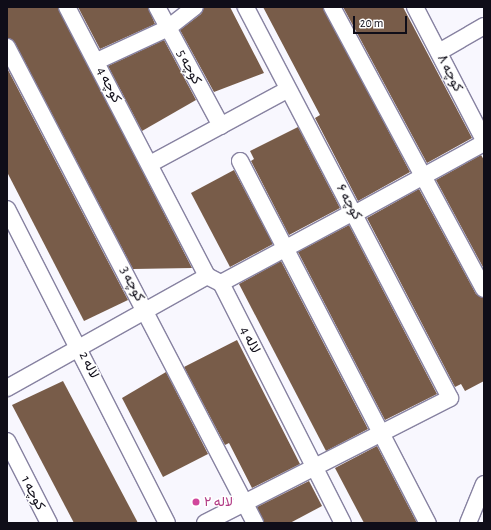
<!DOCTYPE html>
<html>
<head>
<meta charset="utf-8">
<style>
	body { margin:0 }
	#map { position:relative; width:491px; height:530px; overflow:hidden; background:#f8f7fe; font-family:"Alegreya Sans",Vazirmatn,sans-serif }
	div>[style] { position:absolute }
	.building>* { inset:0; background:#785c49 }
	.roads { filter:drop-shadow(1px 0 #8782a1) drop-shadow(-1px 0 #8782a1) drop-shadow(0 1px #8782a1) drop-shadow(0 -1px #8782a1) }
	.minor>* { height:16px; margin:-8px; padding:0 8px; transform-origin:8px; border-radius:8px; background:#fff }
	.dots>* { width:11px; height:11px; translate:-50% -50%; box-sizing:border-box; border:2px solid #fff; border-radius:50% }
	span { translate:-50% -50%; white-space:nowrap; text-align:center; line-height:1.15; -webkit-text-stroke:3px #fff; paint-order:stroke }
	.street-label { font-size:14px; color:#0f0d18 }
	.hotel-label { font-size:14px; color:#b23c85 }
	.left { translate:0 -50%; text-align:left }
	.frame { position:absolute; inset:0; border:8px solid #0f0d18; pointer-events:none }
	.scale { position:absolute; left:353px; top:16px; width:54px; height:18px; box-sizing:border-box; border:2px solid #0f0d18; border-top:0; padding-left:5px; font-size:12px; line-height:14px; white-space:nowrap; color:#0f0d18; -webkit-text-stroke:3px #fff; paint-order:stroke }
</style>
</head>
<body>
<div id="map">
	<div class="building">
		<div style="clip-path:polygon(7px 7px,58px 7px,192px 268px,133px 269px,15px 43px,7px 38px)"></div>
		<div style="clip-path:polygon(78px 7px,148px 7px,155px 24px,100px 49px)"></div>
		<div style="clip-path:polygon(204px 7px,230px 7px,264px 73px,214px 92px,180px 30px,201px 14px)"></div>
		<div style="clip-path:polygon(263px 7px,323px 7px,410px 172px,358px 201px,315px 118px,320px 115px)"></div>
		<div style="clip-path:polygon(343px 7px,403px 7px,472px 138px,427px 163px)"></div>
		<div style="clip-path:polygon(164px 40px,196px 100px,142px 131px,108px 66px)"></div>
		<div style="clip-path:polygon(7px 68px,128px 300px,84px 321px,7px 172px)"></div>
		<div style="clip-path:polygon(298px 127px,340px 208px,289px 235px,251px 161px,254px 159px,250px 151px)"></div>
		<div style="clip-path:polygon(481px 155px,484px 160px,484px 269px,436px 180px)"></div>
		<div style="clip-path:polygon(234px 170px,273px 244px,230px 267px,191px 193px)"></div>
		<div style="clip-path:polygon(419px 189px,476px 294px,484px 298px,484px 381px,465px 391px,461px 384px,455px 387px,367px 218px)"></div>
		<div style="clip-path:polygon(349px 225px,437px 394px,385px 420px,298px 252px)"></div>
		<div style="clip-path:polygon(281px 261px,368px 429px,326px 451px,239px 284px)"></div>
		<div style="clip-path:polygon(237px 340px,300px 464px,252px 488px,229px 443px,225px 445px,184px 367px)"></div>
		<div style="clip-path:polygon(166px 372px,208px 454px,163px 477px,122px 398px)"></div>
		<div style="clip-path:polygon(63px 381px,138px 523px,74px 523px,12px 405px)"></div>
		<div style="clip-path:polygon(377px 446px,417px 523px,364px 523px,335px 468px)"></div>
		<div style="clip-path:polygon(309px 481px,322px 506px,290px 523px,264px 523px,257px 507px)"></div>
	</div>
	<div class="roads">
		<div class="minor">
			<div style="left:67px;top:7px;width:303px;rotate:62.5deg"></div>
			<div style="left:207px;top:276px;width:16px;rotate:27deg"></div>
			<div style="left:221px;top:283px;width:269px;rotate:63.1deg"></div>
			<div style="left:157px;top:7px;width:135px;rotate:61.7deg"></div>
			<div style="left:332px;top:7px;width:320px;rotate:61.7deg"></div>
			<div style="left:415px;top:7px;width:150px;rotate:62.6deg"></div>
			<div style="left:7px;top:47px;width:537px;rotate:62.48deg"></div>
			<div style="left:439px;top:52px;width:52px;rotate:-30deg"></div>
			<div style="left:97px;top:61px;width:78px;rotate:-24.9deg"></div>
			<div style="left:168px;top:28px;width:34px;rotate:-38deg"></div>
			<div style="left:240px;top:161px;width:408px;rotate:62.6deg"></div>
			<div style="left:150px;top:164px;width:156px;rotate:-28.4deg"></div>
			<div style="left:7px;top:209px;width:352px;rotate:63deg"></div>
			<div style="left:356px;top:213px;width:146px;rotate:-28.7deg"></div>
			<div style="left:221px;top:283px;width:152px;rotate:-28.2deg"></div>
			<div style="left:7px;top:388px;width:229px;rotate:-29.2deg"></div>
			<div style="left:7px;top:441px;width:92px;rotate:62.9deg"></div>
			<div style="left:205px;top:523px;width:275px;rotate:-27deg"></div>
			<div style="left:450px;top:398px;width:441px;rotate:-117.6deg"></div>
			<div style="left:468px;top:523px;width:42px;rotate:-67.7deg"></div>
		</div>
	</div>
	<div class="dots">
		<div style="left:196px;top:502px;background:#d1479c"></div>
	</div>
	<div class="street-label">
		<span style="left:189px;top:67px;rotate:62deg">کوچه 5</span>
		<span style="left:450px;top:73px;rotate:63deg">کوچه ۸</span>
		<span style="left:109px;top:85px;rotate:63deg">کوچه 4</span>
		<span style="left:349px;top:202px;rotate:61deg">کوچه ۶</span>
		<span style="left:132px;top:284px;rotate:62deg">کوچه 3</span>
		<span style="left:250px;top:340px;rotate:63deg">لاله 4</span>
		<span style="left:89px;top:365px;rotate:64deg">لاله 2</span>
		<span style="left:33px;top:493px;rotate:63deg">کوچه 1</span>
	</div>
	<div class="hotel-label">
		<span class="left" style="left:204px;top:502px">لاله ۲</span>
	</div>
	<div class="frame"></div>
	<div class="scale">20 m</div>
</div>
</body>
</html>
